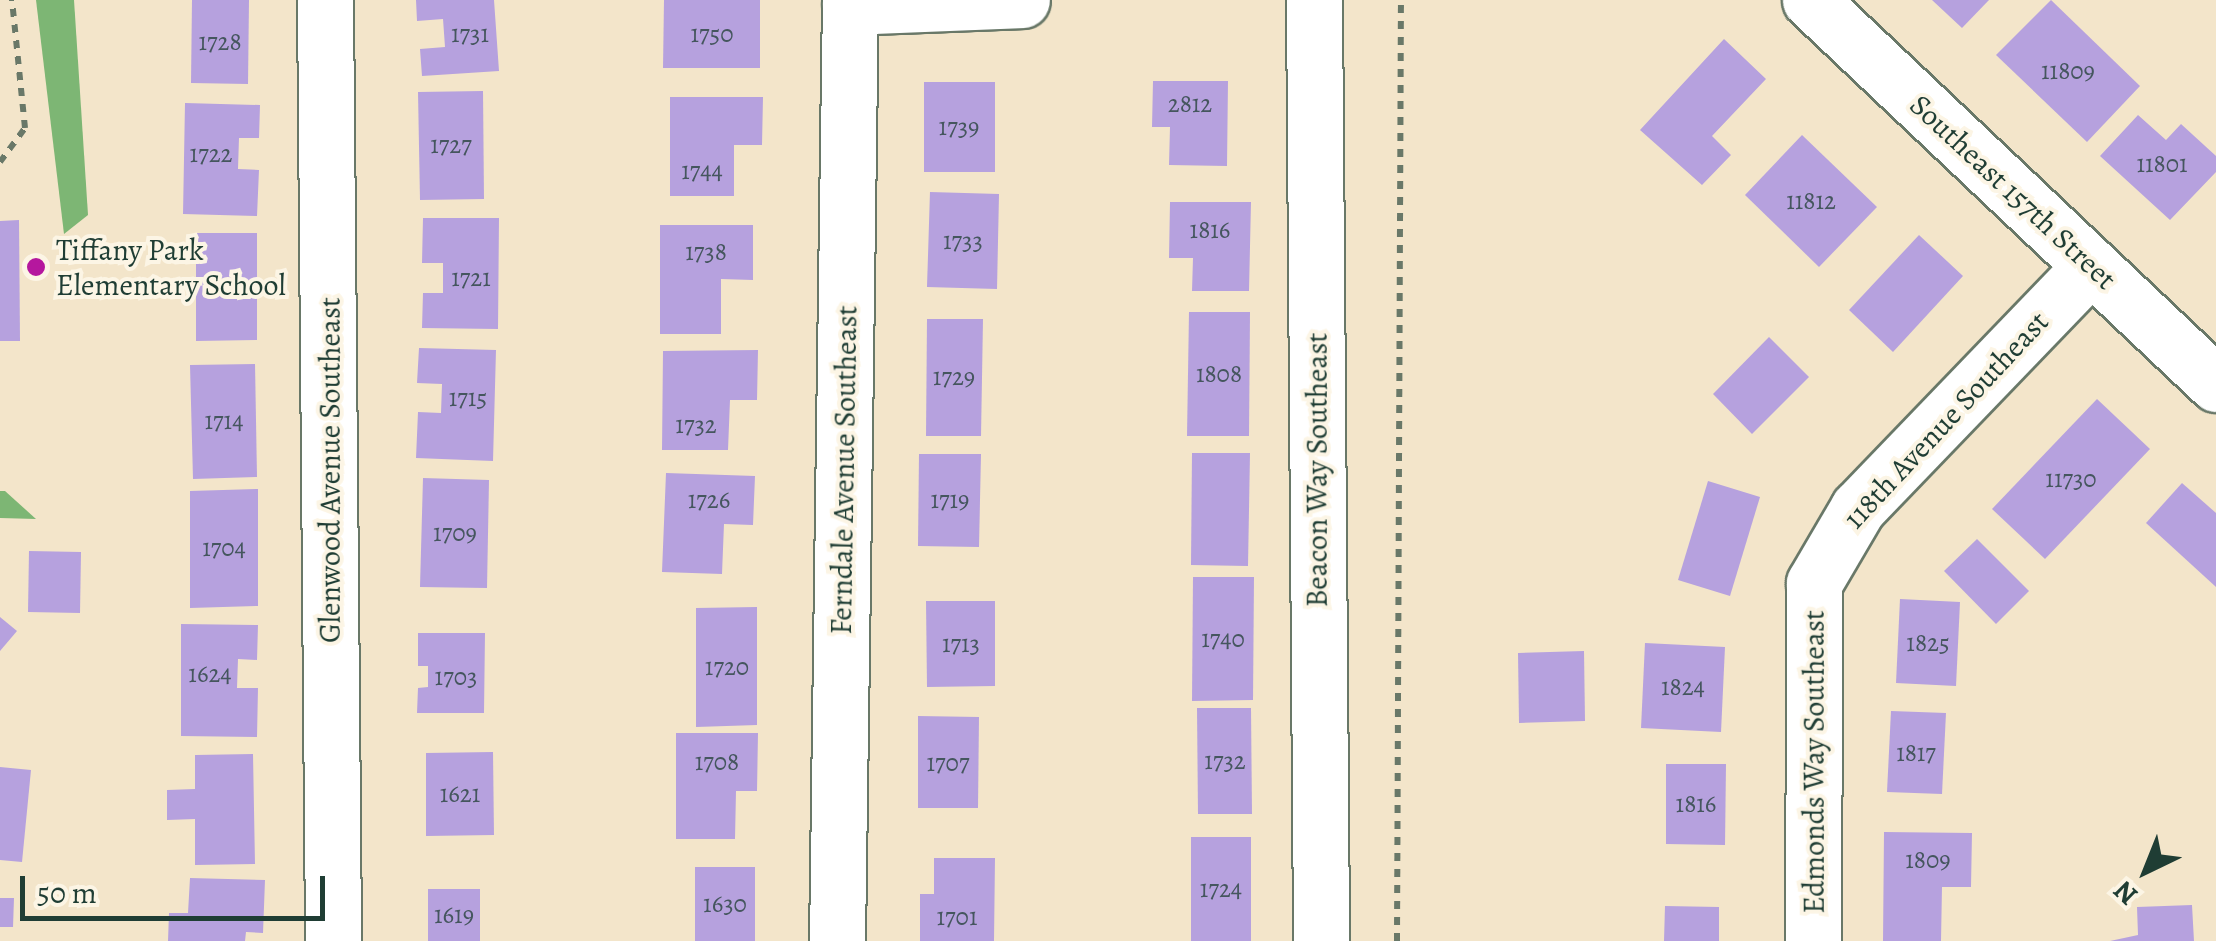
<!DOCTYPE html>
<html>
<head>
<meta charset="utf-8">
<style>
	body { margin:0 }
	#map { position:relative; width:2216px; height:941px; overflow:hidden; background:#f3e5ca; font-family:Alegreya,serif }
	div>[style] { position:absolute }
	.forest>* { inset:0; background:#7db674 }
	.building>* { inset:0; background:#b6a1de }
	.path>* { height:6px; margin-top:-3px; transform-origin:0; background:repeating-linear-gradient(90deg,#697868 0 8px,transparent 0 16px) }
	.roads { filter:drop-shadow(2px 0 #697868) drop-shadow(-2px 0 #697868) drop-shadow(0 2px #697868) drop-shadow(0 -2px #697868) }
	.minor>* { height:55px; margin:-27.5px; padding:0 27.5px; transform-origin:27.5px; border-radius:27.5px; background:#fff }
	.dots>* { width:28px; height:28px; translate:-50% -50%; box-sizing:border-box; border:5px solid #fcf5e5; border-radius:50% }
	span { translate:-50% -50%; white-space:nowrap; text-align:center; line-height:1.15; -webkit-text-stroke:8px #fcf5e5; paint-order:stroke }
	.number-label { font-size:25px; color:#45565e }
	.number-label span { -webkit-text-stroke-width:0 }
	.street-label { font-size:30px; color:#1f3d34 }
	.poi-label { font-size:30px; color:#1f3d34 }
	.left { translate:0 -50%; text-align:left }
	.north { position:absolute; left:2096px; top:821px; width:100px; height:100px; -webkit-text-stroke:8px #fcf5e5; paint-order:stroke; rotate:223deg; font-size:28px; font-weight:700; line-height:40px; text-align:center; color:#1f3d34 }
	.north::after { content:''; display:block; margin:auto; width:35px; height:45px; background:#1f3d34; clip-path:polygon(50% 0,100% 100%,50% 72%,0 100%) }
	.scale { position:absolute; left:20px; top:876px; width:305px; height:45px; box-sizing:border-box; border:5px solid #1f3d34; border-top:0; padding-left:12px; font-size:30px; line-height:35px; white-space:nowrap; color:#1f3d34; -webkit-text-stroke:8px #fcf5e5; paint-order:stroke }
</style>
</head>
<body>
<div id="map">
	<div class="forest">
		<div style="clip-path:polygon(36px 0,74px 0,88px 215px,64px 234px)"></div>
		<div style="clip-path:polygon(0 491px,5px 491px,36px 519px,0 518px)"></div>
	</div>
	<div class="building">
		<div style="clip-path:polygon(192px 0,249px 0,248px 84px,191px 83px)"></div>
		<div style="clip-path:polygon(416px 0,494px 0,499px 71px,422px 76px,420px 49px,445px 47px,443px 19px,417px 21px)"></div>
		<div style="clip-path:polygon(664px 0,760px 0,760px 68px,663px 68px)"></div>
		<div style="clip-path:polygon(1932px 0,1989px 0,1962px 28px)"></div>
		<div style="clip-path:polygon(2051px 0,2140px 86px,2087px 142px,1996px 55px)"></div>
		<div style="clip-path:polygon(1724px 39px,1766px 79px,1712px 136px,1731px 155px,1702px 185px,1640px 130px)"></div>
		<div style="clip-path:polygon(1153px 81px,1228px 81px,1227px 166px,1169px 165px,1170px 127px,1152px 127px)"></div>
		<div style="clip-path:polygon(924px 82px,995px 82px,995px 172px,924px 172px)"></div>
		<div style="clip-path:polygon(483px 91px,484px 199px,420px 200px,418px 92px)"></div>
		<div style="clip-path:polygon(670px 97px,763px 97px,762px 145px,734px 145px,734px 196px,670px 196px)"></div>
		<div style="clip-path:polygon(185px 103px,260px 105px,259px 138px,239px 138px,238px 169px,259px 170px,257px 216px,183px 214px)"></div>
		<div style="clip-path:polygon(2138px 115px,2166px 140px,2181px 124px,2216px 156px,2216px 172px,2170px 220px,2100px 156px)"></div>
		<div style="clip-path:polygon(1802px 135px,1877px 207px,1819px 267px,1745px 195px)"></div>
		<div style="clip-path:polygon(930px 192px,999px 194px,997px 289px,927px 287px)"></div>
		<div style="clip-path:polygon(1170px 202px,1251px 202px,1249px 291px,1192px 291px,1193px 258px,1169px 258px)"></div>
		<div style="clip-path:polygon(423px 218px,499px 218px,498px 329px,422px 328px,423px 293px,443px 293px,443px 263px,422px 263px)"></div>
		<div style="clip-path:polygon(19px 220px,20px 341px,0 341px,0 221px)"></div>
		<div style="clip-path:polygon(660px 225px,753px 225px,753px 280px,721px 279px,721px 334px,660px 334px)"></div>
		<div style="clip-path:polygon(196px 233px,257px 233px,257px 340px,196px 341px)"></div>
		<div style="clip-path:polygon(1919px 235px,1963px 276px,1893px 352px,1849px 310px)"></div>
		<div style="clip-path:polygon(1189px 312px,1250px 312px,1249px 436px,1187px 436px)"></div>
		<div style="clip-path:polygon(927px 319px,983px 319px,981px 436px,926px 436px)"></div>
		<div style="clip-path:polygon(1769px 337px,1809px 377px,1752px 434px,1713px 394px)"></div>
		<div style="clip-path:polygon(419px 348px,496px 350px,493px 461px,416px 458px,418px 412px,441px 413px,442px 384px,417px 383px)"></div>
		<div style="clip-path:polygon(758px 350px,757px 400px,730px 400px,728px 450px,662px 450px,663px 351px)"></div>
		<div style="clip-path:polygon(255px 364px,257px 477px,193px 479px,190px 365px)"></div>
		<div style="clip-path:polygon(2097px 399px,2150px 449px,2045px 559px,1992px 509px)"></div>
		<div style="clip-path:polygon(1192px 453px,1250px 453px,1248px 566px,1191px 565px)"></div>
		<div style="clip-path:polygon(919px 454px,981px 454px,979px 547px,918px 546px)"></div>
		<div style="clip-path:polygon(666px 473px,755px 476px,753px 525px,724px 524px,722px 574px,662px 572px)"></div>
		<div style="clip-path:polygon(423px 478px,489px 480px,487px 588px,420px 587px)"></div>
		<div style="clip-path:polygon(1708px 481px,1760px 497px,1730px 596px,1678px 580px)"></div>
		<div style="clip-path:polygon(2182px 483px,2216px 513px,2216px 587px,2146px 523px)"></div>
		<div style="clip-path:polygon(258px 489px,258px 606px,190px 608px,190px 491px)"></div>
		<div style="clip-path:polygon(1977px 539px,2029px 591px,1996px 624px,1944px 571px)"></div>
		<div style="clip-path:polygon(29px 551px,81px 552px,80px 613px,28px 612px)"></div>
		<div style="clip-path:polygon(1193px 577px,1254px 577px,1253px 700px,1192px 701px)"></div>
		<div style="clip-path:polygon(1900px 599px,1960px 602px,1956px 686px,1896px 683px)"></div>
		<div style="clip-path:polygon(926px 601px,995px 601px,995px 686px,927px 687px)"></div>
		<div style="clip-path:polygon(757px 607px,757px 725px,696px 727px,696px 608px)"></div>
		<div style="clip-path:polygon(0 617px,17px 631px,0 651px)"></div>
		<div style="clip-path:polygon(181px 624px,258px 625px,257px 660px,238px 659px,237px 688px,258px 688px,257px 737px,181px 736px)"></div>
		<div style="clip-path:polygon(418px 633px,485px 633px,484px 713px,417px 713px,418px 688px,428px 687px,428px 666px,418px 666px)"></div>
		<div style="clip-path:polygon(1645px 643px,1725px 647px,1721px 732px,1641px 728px)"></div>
		<div style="clip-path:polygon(1584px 651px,1585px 721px,1519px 723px,1518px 653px)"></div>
		<div style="clip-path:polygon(1197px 708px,1251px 708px,1252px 814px,1198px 814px)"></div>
		<div style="clip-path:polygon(1891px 711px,1946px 713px,1942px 794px,1887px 792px)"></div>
		<div style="clip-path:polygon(918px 716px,979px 717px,978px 808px,918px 808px)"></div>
		<div style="clip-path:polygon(676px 733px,758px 733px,757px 791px,736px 791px,735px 839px,676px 839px)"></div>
		<div style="clip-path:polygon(493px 752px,494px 835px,426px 836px,426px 753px)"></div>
		<div style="clip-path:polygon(253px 754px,255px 864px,195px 865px,195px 819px,167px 820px,167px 790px,195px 789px,195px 755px)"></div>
		<div style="clip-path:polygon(1666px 764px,1726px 764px,1725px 845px,1666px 844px)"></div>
		<div style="clip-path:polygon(0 767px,31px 770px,22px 862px,0 860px)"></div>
		<div style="clip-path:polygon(1884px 832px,1972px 833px,1971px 887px,1942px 887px,1941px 941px,1883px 941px)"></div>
		<div style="clip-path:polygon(1191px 837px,1251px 837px,1251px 941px,1191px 941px)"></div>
		<div style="clip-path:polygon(934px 858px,995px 858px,994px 941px,920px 941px,920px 894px,934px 894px)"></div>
		<div style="clip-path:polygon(695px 867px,755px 867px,755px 941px,695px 941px)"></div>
		<div style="clip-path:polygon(190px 878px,265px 880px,263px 933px,246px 932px,245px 941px,168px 941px,169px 913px,188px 913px)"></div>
		<div style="clip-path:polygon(428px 889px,480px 889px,480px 941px,428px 941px)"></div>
		<div style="clip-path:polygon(0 898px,14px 898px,13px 927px,0 927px)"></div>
		<div style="clip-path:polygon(2192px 905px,2194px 941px,2110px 941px,2138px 935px,2137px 907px)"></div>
		<div style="clip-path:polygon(1665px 906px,1719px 907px,1719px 941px,1664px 941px)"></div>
	</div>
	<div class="path">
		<div style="left:0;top:162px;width:42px;rotate:-53.7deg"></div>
		<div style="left:25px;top:128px;width:129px;rotate:-95.8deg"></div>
		<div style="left:1397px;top:941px;width:941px;rotate:-89.76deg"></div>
	</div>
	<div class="roads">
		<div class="minor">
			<div style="left:325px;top:0;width:941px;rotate:89.51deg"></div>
			<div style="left:1314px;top:0;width:941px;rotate:89.57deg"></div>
			<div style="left:1810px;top:0;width:559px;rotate:43.4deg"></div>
			<div style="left:850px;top:7px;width:172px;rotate:-2.3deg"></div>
			<div style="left:837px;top:941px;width:941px;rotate:-89.21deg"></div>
			<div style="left:1813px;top:941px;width:358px;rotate:-89.8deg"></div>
			<div style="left:1814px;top:583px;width:87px;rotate:-59.6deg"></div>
			<div style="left:1858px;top:508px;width:336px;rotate:-46.1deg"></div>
		</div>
	</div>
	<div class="dots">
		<div style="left:36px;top:267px;background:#b5179e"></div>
	</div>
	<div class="number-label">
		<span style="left:470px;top:34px">1731</span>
		<span style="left:712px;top:34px">1750</span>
		<span style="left:220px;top:42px">1728</span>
		<span style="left:2068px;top:71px">11809</span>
		<span style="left:1190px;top:104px">2812</span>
		<span style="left:959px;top:127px">1739</span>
		<span style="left:451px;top:145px">1727</span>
		<span style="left:211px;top:154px">1722</span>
		<span style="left:2162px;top:164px">11801</span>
		<span style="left:702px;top:171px">1744</span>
		<span style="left:1811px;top:201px">11812</span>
		<span style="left:1210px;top:230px">1816</span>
		<span style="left:963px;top:241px">1733</span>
		<span style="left:706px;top:252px">1738</span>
		<span style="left:471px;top:278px">1721</span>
		<span style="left:1219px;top:374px">1808</span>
		<span style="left:954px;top:377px">1729</span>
		<span style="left:468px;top:398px">1715</span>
		<span style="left:224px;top:421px">1714</span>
		<span style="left:696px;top:425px">1732</span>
		<span style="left:2071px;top:479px">11730</span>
		<span style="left:709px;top:500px">1726</span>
		<span style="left:950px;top:500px">1719</span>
		<span style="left:455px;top:533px">1709</span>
		<span style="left:224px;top:548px">1704</span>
		<span style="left:1223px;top:639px">1740</span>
		<span style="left:1928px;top:643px">1825</span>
		<span style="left:961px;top:644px">1713</span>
		<span style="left:727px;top:667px">1720</span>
		<span style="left:210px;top:674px">1624</span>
		<span style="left:456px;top:677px">1703</span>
		<span style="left:1683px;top:687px">1824</span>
		<span style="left:1916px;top:753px">1817</span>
		<span style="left:1225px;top:761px">1732</span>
		<span style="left:717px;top:762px">1708</span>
		<span style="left:948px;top:763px">1707</span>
		<span style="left:460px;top:794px">1621</span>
		<span style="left:1696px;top:804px">1816</span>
		<span style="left:1928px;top:860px">1809</span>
		<span style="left:1221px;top:889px">1724</span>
		<span style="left:725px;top:904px">1630</span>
		<span style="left:454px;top:915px">1619</span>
		<span style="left:957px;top:917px">1701</span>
	</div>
	<div class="street-label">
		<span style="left:2013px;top:192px;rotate:43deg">Southeast 157th Street</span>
		<span style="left:1946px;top:420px;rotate:-47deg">118th Avenue Southeast</span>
		<span style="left:330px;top:470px;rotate:-90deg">Glenwood Avenue Southeast</span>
		<span style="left:844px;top:470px;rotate:-89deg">Ferndale Avenue Southeast</span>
		<span style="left:1317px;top:470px;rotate:-90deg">Beacon Way Southeast</span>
		<span style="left:1814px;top:762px;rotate:-90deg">Edmonds Way Southeast</span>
	</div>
	<div class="poi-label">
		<span class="left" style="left:56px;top:267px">Tiffany Park<br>Elementary School</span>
	</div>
	<div class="north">N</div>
	<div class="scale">50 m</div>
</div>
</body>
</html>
